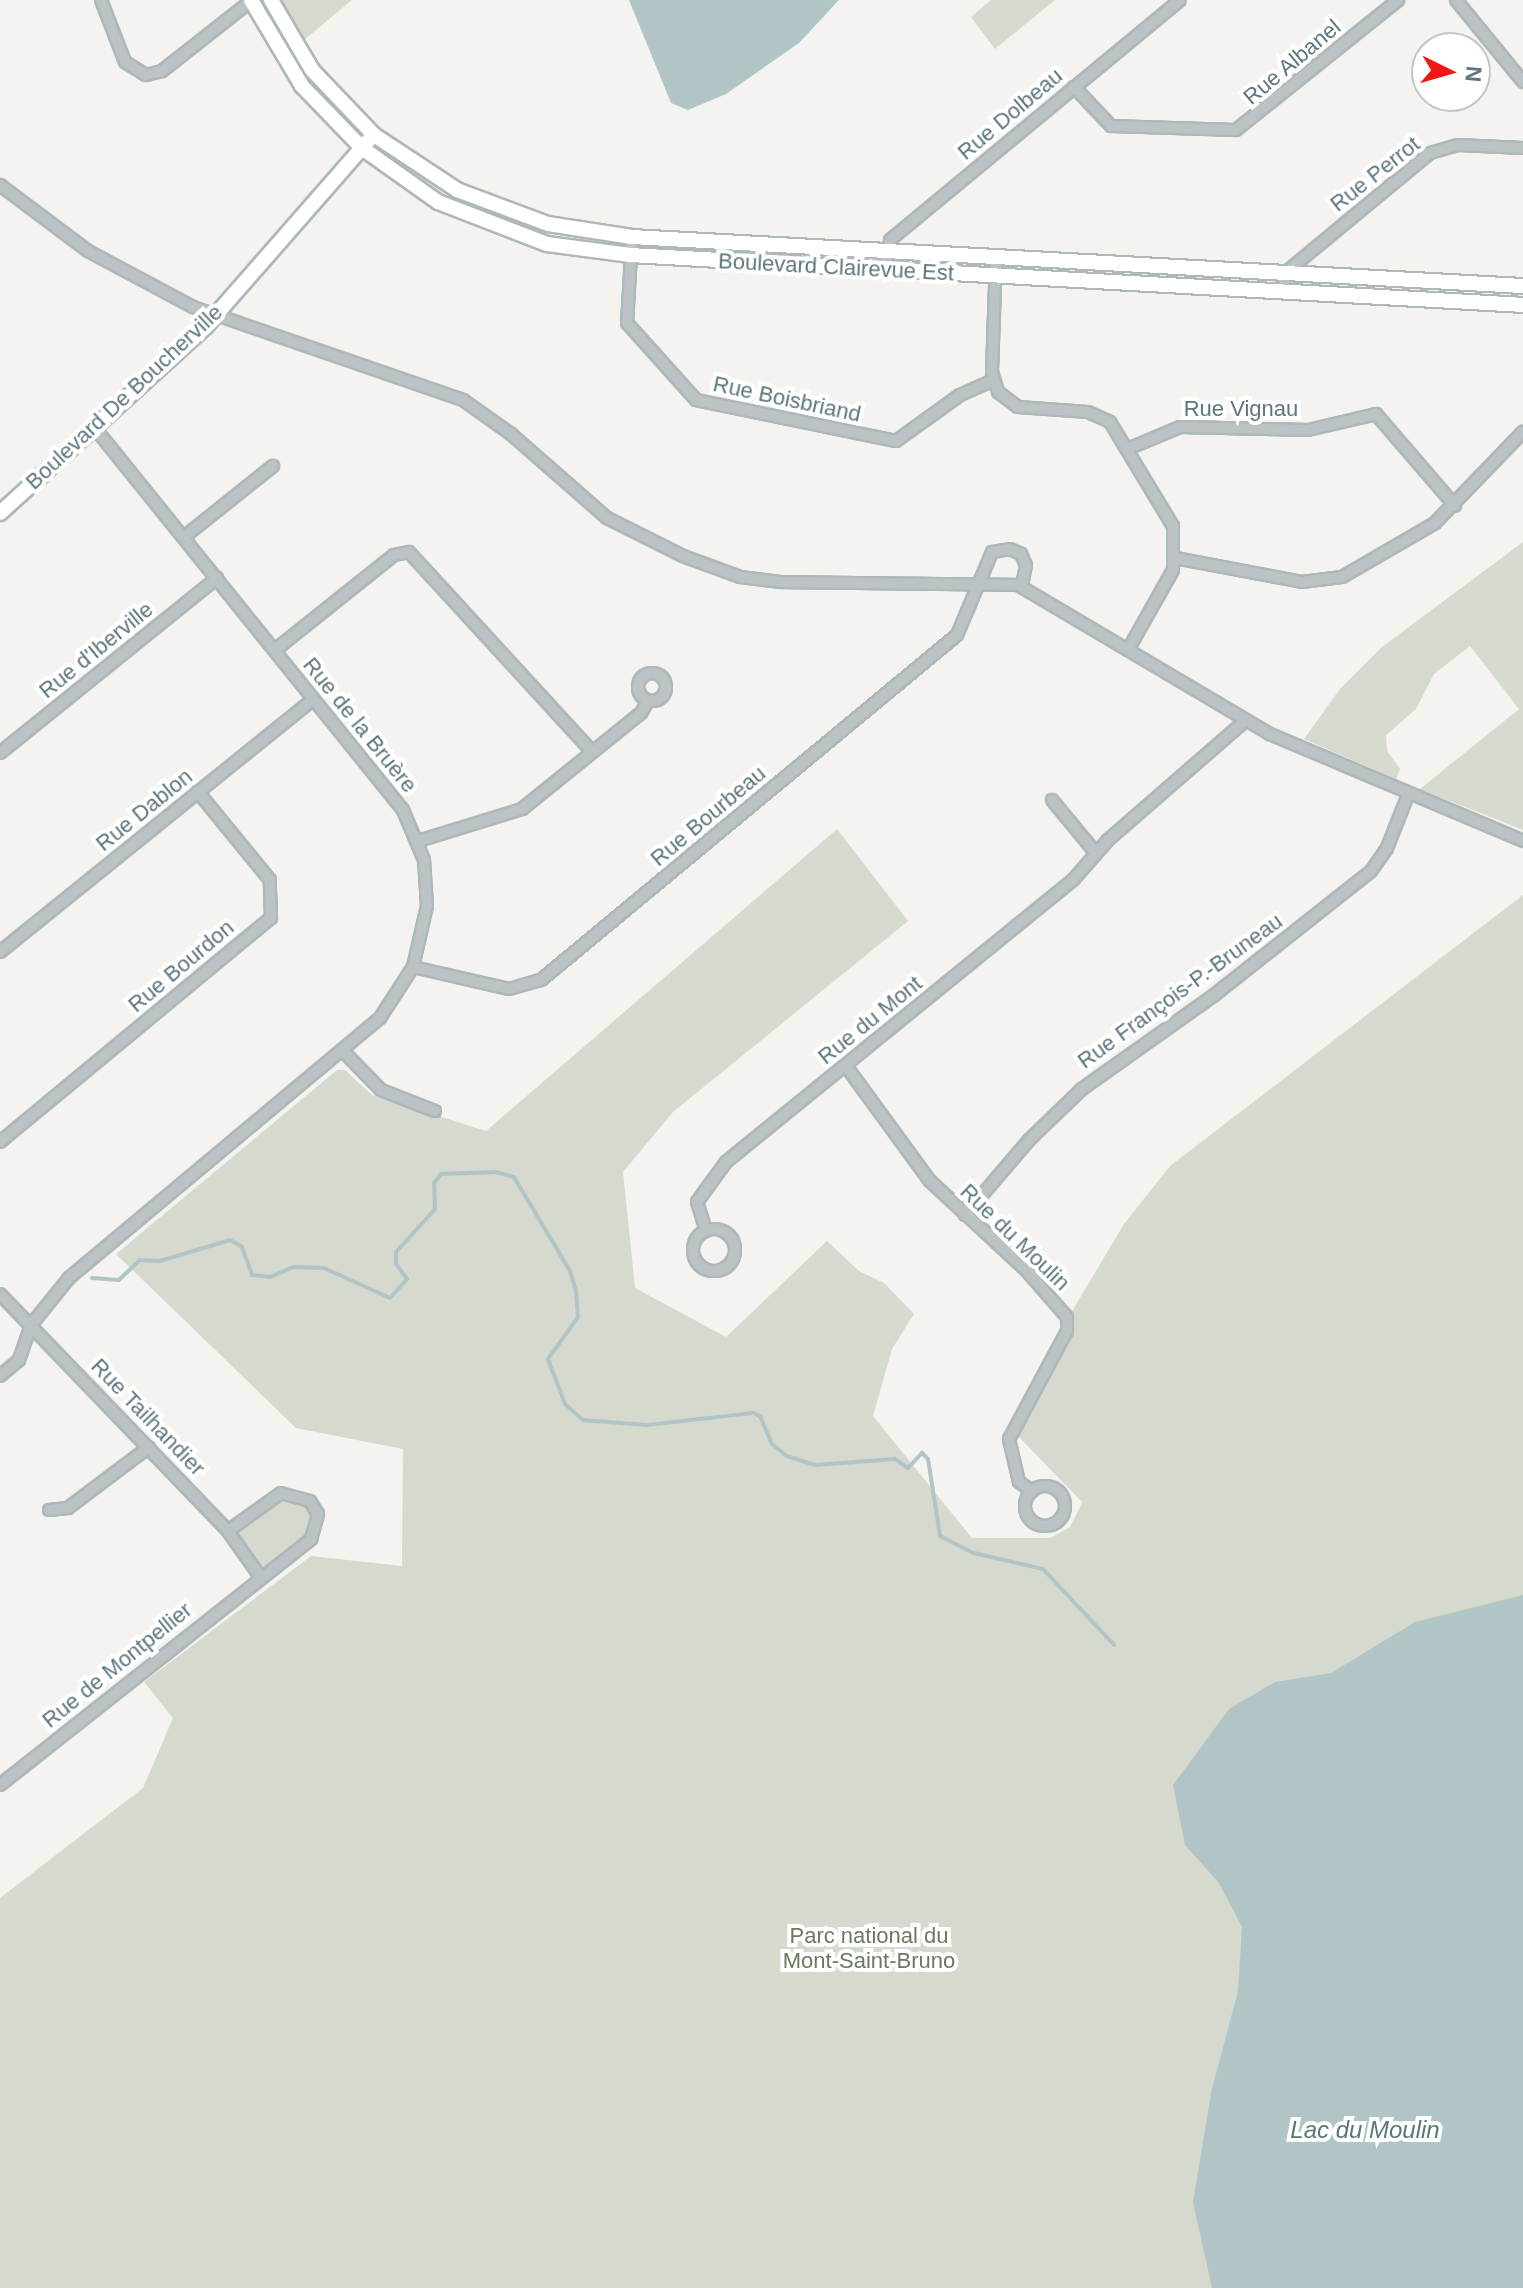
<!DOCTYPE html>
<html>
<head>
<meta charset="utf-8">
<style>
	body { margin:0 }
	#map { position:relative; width:1523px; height:2288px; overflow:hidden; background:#f4f3ef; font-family:Helvetica,sans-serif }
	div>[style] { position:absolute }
	.green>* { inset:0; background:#d5d9ce }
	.water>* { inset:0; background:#b2c5c6 }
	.stream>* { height:4px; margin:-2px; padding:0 2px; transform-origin:2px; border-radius:2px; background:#b2c5c6 }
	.roads { filter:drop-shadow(2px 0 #aeb7ba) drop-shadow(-2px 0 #aeb7ba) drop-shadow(0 2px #aeb7ba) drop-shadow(0 -2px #aeb7ba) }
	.street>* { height:10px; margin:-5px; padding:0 5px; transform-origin:5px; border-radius:5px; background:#bcc3c5 }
	.street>.ring { margin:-5px; padding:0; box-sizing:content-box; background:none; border:10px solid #bcc3c5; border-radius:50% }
	.secondary>* { height:14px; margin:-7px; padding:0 7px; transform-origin:7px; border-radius:7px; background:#fff }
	span { translate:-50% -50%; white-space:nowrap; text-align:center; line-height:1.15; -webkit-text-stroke:8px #fff; paint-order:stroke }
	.street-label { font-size:22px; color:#5d767d }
	.park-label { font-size:22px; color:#6b7960 }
	.water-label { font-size:24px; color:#587879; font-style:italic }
	.north { position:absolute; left:1411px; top:32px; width:80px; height:80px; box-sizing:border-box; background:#fff; border:2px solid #bec8cb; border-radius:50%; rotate:95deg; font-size:22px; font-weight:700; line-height:32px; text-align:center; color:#5d767d }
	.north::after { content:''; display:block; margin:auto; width:28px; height:36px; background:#ee1716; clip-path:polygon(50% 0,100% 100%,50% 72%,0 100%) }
</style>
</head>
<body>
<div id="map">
	<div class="green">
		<div style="clip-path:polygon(282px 0,352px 0,304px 40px)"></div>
		<div style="clip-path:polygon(991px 0,1055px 0,995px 49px,971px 17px)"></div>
		<div style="clip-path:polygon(1523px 542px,1523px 830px,1420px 789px,1519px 709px,1470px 646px,1434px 674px,1416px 709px,1386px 735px,1387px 751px,1400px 769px,1396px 779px,1304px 739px,1340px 689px,1382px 647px)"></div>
		<div style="clip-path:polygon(837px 829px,908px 921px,673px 1112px,623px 1172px,635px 1288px,726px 1337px,827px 1241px,859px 1271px,884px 1283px,914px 1314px,892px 1349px,873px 1416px,972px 1538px,1050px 1538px,1070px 1527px,1079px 1509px,1082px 1502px,1018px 1436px,1071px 1340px,1071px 1313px,1124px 1224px,1170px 1166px,1523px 895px,1523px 2288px,0 2288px,0 1898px,143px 1788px,173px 1718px,144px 1682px,311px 1556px,402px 1566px,403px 1449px,296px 1428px,116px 1254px,337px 1070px,345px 1070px,372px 1095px,486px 1131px)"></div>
		<div style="clip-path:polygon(281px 1493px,316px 1507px,311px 1539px,259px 1575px,228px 1531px)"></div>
	</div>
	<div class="water">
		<div style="clip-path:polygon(629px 0,839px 0,799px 43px,726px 94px,688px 110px,671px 103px)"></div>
		<div style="clip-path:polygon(1523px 1595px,1523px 2288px,1212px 2288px,1193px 2202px,1211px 2093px,1238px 1991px,1242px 1927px,1219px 1883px,1185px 1845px,1173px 1785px,1229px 1709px,1275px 1682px,1331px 1673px,1415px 1622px)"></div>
	</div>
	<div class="stream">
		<div style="left:92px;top:1278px;width:27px;rotate:4deg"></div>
		<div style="left:119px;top:1280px;width:29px;rotate:-44deg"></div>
		<div style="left:140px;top:1260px;width:20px;rotate:3deg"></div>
		<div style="left:160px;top:1261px;width:73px;rotate:-16.7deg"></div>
		<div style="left:230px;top:1240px;width:14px;rotate:30deg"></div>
		<div style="left:242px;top:1247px;width:30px;rotate:70deg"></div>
		<div style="left:252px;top:1275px;width:18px;rotate:6deg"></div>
		<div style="left:270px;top:1277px;width:26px;rotate:-23deg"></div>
		<div style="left:294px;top:1267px;width:30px;rotate:2deg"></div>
		<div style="left:324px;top:1268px;width:72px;rotate:24.4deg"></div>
		<div style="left:390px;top:1298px;width:25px;rotate:-48deg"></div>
		<div style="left:407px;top:1279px;width:19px;rotate:-126deg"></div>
		<div style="left:396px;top:1264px;width:12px;rotate:-90deg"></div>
		<div style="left:396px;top:1252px;width:58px;rotate:-47.8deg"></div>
		<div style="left:435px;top:1209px;width:26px;rotate:-92deg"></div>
		<div style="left:434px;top:1183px;width:11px;rotate:-52deg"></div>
		<div style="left:441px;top:1174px;width:55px;rotate:-2.1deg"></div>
		<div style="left:496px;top:1172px;width:19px;rotate:16deg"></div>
		<div style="left:514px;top:1177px;width:109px;rotate:59.2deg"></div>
		<div style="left:570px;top:1271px;width:21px;rotate:73deg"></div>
		<div style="left:576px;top:1291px;width:26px;rotate:86deg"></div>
		<div style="left:578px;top:1317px;width:52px;rotate:125.5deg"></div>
		<div style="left:548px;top:1359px;width:48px;rotate:69.3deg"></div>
		<div style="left:565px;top:1404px;width:24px;rotate:42deg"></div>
		<div style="left:583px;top:1420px;width:64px;rotate:4.5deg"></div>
		<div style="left:647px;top:1425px;width:107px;rotate:-6.5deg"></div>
		<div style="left:753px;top:1413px;width:8px;rotate:23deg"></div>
		<div style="left:760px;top:1416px;width:30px;rotate:67deg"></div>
		<div style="left:772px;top:1444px;width:19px;rotate:39deg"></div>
		<div style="left:787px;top:1456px;width:29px;rotate:18deg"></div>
		<div style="left:815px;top:1465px;width:80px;rotate:-4.3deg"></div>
		<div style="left:895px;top:1459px;width:16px;rotate:35deg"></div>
		<div style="left:908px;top:1468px;width:21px;rotate:-47deg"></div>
		<div style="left:922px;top:1453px;width:8px;rotate:45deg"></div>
		<div style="left:928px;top:1459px;width:78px;rotate:81.1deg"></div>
		<div style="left:940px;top:1536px;width:38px;rotate:27deg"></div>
		<div style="left:974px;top:1553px;width:71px;rotate:13.1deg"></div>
		<div style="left:1043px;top:1569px;width:104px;rotate:46.9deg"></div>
	</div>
	<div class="roads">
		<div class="street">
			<div style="left:101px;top:0;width:66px;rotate:68.8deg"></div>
			<div style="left:125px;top:62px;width:25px;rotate:32deg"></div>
			<div style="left:146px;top:75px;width:16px;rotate:-14deg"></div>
			<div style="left:162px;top:71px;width:113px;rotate:-38.2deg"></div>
			<div style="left:1456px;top:0;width:106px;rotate:50.7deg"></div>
			<div style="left:1074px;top:87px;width:54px;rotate:46.5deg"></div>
			<div style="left:1111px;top:126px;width:125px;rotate:1.8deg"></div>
			<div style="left:1236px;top:130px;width:208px;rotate:-38.7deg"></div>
			<div style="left:0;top:185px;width:110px;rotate:36.9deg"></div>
			<div style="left:88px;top:251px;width:119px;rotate:28.1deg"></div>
			<div style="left:193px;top:307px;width:286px;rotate:19deg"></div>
			<div style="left:463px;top:400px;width:59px;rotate:35.3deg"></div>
			<div style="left:511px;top:434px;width:128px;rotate:41.2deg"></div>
			<div style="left:607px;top:518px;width:85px;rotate:26.6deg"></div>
			<div style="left:683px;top:556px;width:61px;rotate:20.2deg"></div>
			<div style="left:740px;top:577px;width:39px;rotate:7deg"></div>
			<div style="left:779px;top:582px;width:239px;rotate:0.7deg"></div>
			<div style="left:1018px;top:585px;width:293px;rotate:30.6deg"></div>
			<div style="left:1270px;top:734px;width:275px;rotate:22.9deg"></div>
			<div style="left:632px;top:237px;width:86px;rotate:93.3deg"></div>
			<div style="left:627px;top:323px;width:103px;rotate:48.1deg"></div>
			<div style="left:696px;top:400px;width:204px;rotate:11.6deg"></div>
			<div style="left:896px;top:441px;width:79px;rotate:-35.7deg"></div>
			<div style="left:960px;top:395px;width:36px;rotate:-24deg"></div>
			<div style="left:996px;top:257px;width:115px;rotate:92deg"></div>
			<div style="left:992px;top:372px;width:21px;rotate:73deg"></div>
			<div style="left:998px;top:392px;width:25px;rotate:37deg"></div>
			<div style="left:1018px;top:407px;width:70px;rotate:4.1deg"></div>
			<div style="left:1088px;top:412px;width:24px;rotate:24deg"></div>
			<div style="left:1110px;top:422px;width:122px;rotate:58.8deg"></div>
			<div style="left:1173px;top:526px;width:44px;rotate:90deg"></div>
			<div style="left:1173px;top:570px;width:92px;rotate:119.4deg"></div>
			<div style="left:885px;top:269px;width:29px;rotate:-80deg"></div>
			<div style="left:890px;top:240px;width:376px;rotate:-39.6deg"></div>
			<div style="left:1284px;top:291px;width:18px;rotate:-87deg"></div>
			<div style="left:1285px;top:273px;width:188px;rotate:-39.6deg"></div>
			<div style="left:1430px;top:153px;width:29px;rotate:-16deg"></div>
			<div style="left:1458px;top:145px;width:65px;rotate:2.6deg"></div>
			<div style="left:1130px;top:448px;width:54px;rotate:-22.8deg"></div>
			<div style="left:1180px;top:427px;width:128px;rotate:1.3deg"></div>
			<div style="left:1308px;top:430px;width:70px;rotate:-13.2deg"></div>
			<div style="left:1376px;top:414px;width:121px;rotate:49.3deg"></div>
			<div style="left:184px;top:537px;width:114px;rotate:-38.6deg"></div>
			<div style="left:1175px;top:558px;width:129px;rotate:10.7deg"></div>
			<div style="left:1302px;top:582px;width:40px;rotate:-7.1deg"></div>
			<div style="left:1342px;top:577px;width:108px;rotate:-30.1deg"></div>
			<div style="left:1435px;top:523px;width:127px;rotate:-46deg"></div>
			<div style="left:275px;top:650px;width:152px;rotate:-38.6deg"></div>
			<div style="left:394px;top:555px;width:15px;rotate:-11deg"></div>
			<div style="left:409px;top:552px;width:271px;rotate:47.5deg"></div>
			<div class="ring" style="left:638px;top:673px;width:18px;height:18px"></div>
			<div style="left:0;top:753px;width:279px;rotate:-38.9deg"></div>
			<div style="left:1052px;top:800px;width:67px;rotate:50.4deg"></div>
			<div style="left:418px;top:841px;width:109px;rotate:-17.1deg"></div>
			<div style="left:522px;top:809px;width:153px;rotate:-38.9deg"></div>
			<div style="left:641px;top:713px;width:14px;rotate:-60deg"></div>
			<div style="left:0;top:952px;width:402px;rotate:-38.9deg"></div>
			<div style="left:413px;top:967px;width:98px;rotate:12.9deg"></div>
			<div style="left:509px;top:989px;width:33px;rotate:-16deg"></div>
			<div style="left:541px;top:980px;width:540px;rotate:-39.67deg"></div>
			<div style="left:957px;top:635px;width:90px;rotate:-67.1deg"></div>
			<div style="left:992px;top:552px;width:18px;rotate:-9deg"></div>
			<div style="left:1010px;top:549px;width:12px;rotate:24deg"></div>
			<div style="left:1021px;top:554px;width:12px;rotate:66deg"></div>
			<div style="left:1026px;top:565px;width:21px;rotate:101deg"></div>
			<div style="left:343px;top:1051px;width:54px;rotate:45.7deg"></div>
			<div style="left:381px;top:1090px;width:58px;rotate:21.3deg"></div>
			<div style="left:846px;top:1066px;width:142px;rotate:53.9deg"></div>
			<div style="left:930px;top:1181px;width:131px;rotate:42.8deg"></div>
			<div style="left:1026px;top:1270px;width:62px;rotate:48.9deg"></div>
			<div style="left:1067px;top:1317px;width:14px;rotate:90deg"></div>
			<div style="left:1067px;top:1331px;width:123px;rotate:118.2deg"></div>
			<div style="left:1009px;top:1439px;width:44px;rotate:76.9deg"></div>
			<div style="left:1019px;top:1482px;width:16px;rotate:35deg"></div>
			<div style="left:0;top:1142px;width:352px;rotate:-39.6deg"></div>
			<div style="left:271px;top:918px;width:38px;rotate:-92deg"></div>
			<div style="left:270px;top:880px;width:114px;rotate:-129.3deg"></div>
			<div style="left:965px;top:1215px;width:99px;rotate:-49.5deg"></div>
			<div style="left:1029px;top:1140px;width:74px;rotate:-43.9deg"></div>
			<div style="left:1082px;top:1089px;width:161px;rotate:-35.4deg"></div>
			<div style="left:1213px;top:996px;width:201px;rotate:-38.3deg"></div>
			<div style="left:1371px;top:871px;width:28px;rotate:-55deg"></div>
			<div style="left:1387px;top:848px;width:57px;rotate:-68.4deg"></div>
			<div class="ring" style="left:693px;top:1229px;width:32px;height:32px"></div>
			<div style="left:706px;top:1231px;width:30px;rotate:-107deg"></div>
			<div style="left:697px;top:1202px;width:49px;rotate:-54.1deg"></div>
			<div style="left:726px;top:1162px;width:447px;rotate:-39.1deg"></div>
			<div style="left:1073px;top:880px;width:53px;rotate:-48.8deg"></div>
			<div style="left:1108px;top:840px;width:181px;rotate:-41deg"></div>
			<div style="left:0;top:1294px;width:329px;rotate:46.1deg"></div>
			<div style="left:228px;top:1531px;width:54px;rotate:54.8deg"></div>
			<div style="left:0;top:1376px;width:25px;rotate:-40deg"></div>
			<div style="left:19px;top:1360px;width:37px;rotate:-71deg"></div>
			<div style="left:31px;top:1325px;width:60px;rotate:-51deg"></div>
			<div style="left:69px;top:1278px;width:405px;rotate:-39.9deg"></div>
			<div style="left:380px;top:1018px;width:61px;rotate:-57.1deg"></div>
			<div style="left:413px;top:967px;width:63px;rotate:-77.1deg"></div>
			<div style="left:427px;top:906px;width:46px;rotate:-93.7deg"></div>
			<div style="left:424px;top:860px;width:54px;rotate:-112.8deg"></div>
			<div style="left:403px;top:810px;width:494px;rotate:-128.9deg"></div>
			<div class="ring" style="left:1025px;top:1486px;width:30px;height:30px"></div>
			<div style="left:49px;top:1510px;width:19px;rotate:-6deg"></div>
			<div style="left:68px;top:1508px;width:101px;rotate:-37deg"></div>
			<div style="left:0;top:1785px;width:397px;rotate:-38.3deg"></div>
			<div style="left:311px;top:1539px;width:26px;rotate:-74deg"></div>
			<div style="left:318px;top:1514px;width:15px;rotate:-122deg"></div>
			<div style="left:310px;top:1501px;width:30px;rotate:-165deg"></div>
			<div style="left:281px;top:1493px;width:65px;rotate:144.4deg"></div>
		</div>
		<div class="secondary">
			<div style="left:251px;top:0;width:100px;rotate:59.3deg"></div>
			<div style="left:302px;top:86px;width:86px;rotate:45.9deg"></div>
			<div style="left:362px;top:148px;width:93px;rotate:35.4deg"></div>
			<div style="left:438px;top:202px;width:117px;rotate:21.1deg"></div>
			<div style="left:547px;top:244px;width:84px;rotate:7.5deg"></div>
			<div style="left:630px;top:255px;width:894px;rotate:3.2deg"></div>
			<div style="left:271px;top:0;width:81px;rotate:59.6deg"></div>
			<div style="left:312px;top:70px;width:90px;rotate:46.4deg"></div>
			<div style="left:374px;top:135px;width:100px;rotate:33.5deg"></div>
			<div style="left:457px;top:190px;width:97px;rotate:20.5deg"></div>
			<div style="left:548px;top:224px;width:85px;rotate:8.8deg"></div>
			<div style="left:632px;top:237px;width:892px;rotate:3.15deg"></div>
			<div style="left:0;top:513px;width:278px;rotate:-42.2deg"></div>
			<div style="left:206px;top:326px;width:246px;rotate:-48.8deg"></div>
		</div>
	</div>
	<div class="street-label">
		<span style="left:1292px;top:62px;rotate:-40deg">Rue Albanel</span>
		<span style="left:1010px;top:114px;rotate:-40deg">Rue Dolbeau</span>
		<span style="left:1375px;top:174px;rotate:-38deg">Rue Perrot</span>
		<span style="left:836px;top:267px;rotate:3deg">Boulevard Clairevue Est</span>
		<span style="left:124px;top:397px;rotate:-43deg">Boulevard De Boucherville</span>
		<span style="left:787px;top:399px;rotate:12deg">Rue Boisbriand</span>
		<span style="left:1241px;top:409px">Rue Vignau</span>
		<span style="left:96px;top:650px;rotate:-39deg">Rue d'Iberville</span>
		<span style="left:360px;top:725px;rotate:51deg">Rue de la Bruère</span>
		<span style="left:144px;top:810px;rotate:-39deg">Rue Dablon</span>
		<span style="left:708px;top:816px;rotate:-40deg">Rue Bourbeau</span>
		<span style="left:181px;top:966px;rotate:-40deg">Rue Bourdon</span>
		<span style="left:1180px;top:991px;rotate:-36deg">Rue François-P.-Bruneau</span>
		<span style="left:870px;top:1020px;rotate:-39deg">Rue du Mont</span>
		<span style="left:1015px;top:1237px;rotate:44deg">Rue du Moulin</span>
		<span style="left:148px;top:1417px;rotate:46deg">Rue Tailhandier</span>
		<span style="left:117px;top:1665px;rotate:-39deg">Rue de Montpellier</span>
	</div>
	<div class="park-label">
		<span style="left:869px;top:1948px">Parc national du<br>Mont-Saint-Bruno</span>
	</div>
	<div class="water-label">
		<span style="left:1365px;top:2130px">Lac du Moulin</span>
	</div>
	<div class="north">N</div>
</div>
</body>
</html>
